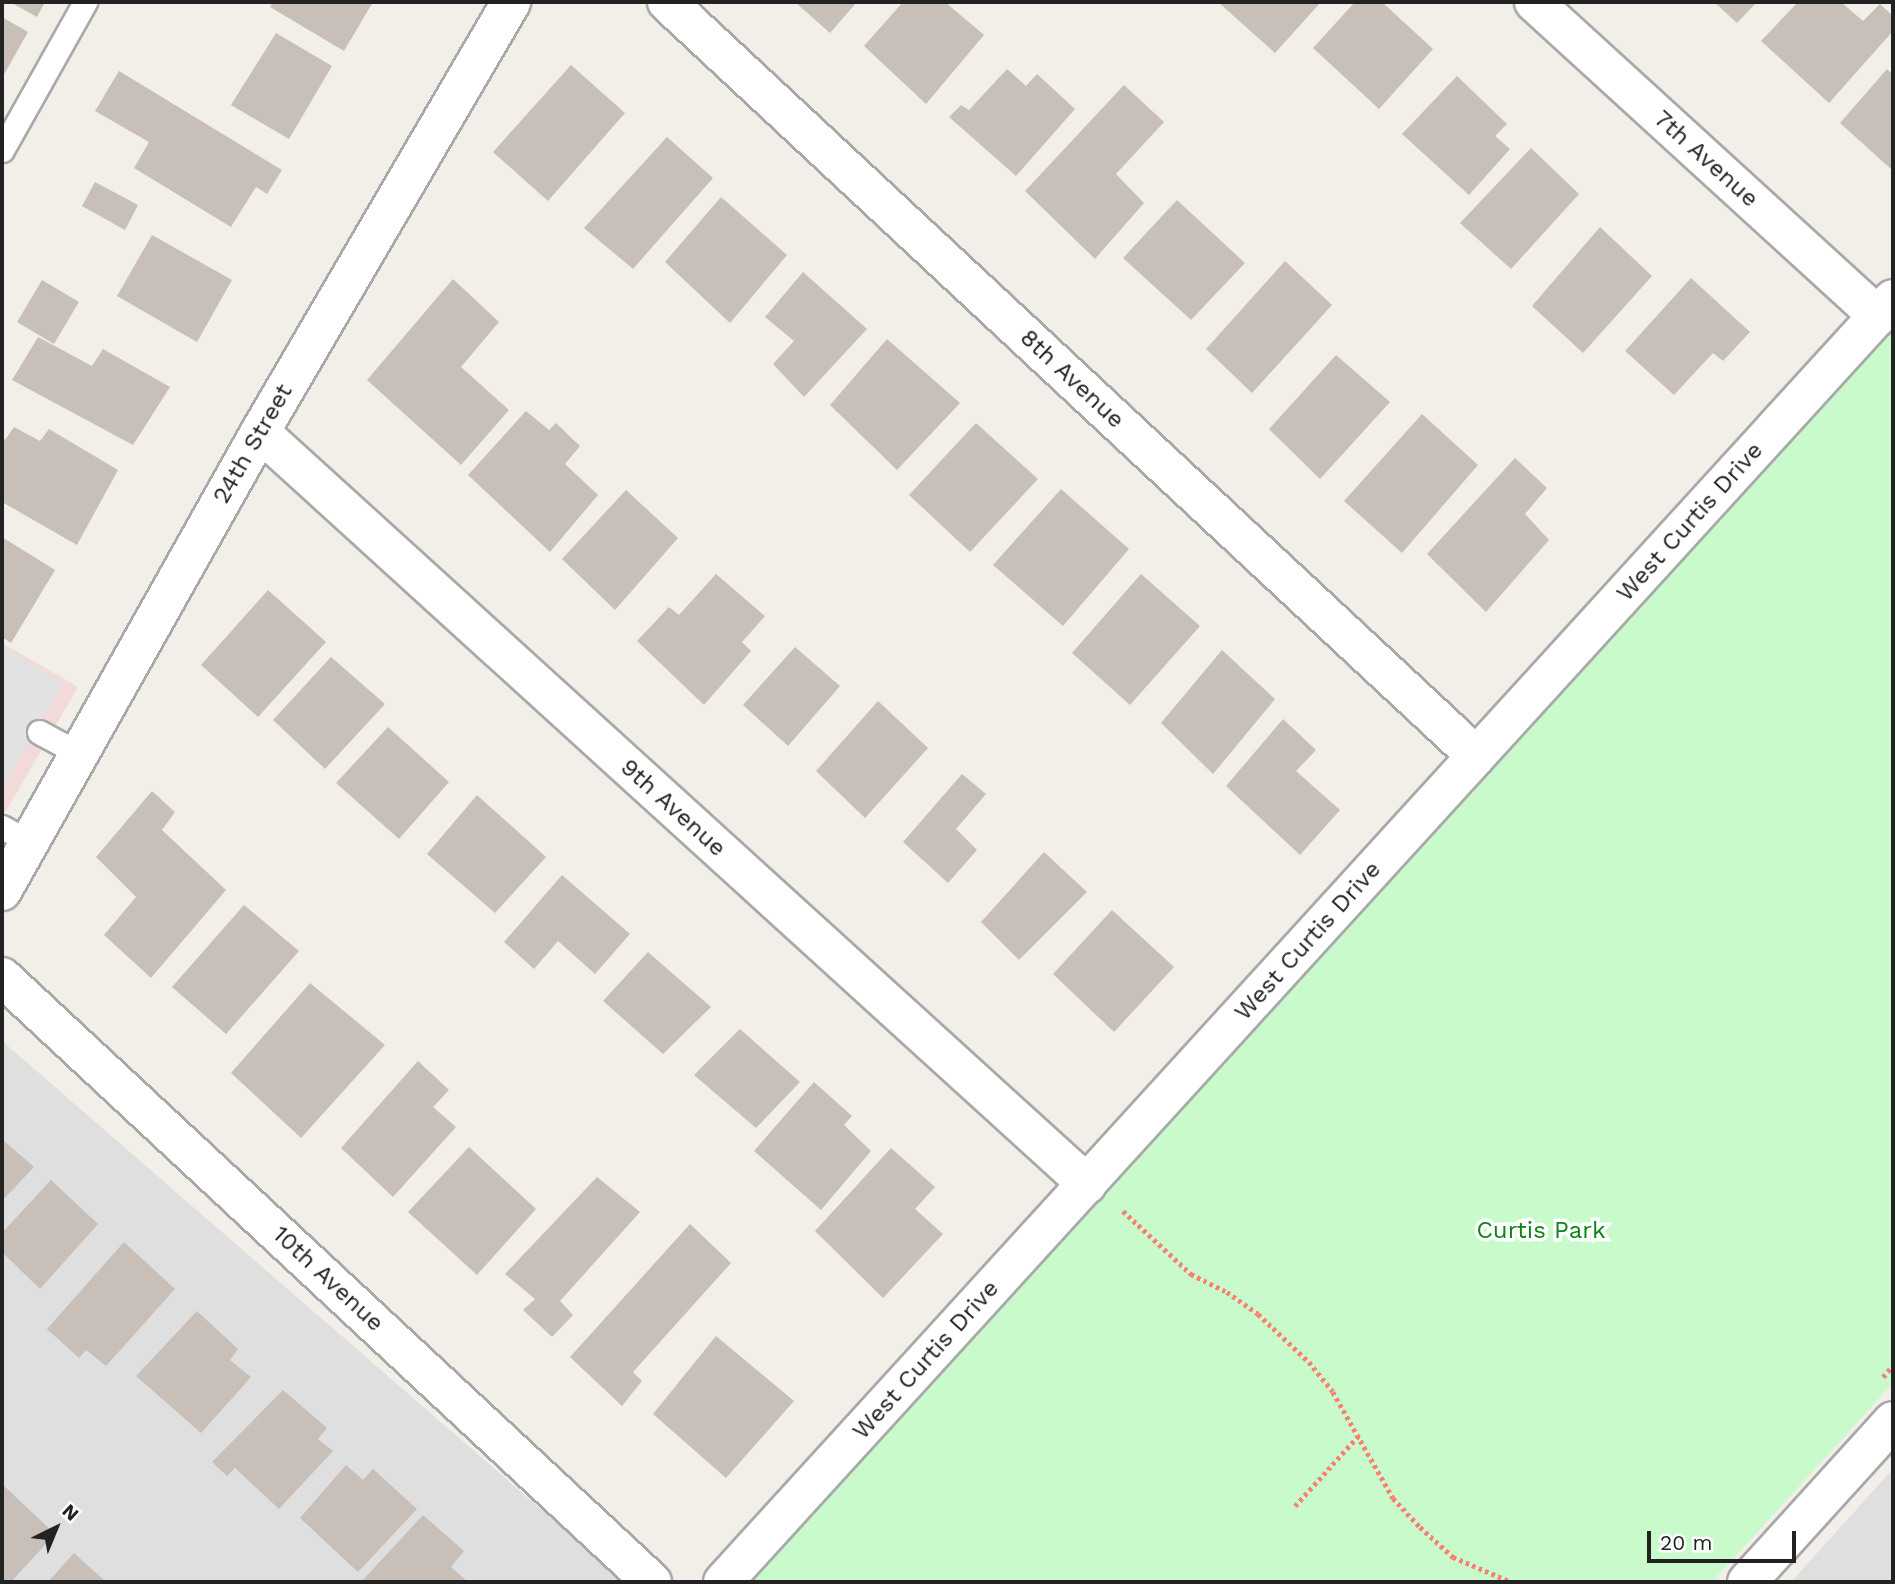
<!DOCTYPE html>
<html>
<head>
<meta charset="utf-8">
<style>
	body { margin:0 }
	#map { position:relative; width:1895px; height:1584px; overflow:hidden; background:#f2efe9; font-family:"Work Sans",sans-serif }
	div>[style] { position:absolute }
	.residential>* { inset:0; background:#e0dfdf }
	.commercial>* { inset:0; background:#f2dad9 }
	.park>* { inset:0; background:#c8facc }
	.parking>* { inset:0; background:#e2e2e2 }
	.building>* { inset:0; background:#c7bfb8 }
	.path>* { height:4.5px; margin-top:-2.25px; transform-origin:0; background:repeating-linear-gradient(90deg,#fa8072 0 3.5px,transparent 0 7px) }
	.roads { filter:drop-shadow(2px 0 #a9a9a9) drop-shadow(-2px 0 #a9a9a9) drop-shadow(0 2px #a9a9a9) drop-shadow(0 -2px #a9a9a9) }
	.lane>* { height:23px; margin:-11.5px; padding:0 11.5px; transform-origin:11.5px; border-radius:11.5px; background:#fff }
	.street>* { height:38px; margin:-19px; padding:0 19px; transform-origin:19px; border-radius:19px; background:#fff }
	span { translate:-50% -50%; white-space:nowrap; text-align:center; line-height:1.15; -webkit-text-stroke:7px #fff; paint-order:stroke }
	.street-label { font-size:24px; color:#222 }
	.park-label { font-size:24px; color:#0c8416 }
	.frame { position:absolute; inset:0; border:4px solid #222; pointer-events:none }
	.north { position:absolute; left:21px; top:1493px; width:70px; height:70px; -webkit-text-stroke:5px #fff; paint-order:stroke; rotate:43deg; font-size:19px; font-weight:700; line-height:28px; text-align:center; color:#222 }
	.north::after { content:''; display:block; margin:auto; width:24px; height:32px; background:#222; clip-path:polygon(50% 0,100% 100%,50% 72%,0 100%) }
	.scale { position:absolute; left:1647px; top:1531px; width:149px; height:32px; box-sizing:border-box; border:4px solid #222; border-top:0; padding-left:9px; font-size:21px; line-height:24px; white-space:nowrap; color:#222; -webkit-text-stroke:5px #fff; paint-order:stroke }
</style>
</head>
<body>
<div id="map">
	<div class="residential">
		<div style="clip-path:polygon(2px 1041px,625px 1582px,2px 1582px)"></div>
		<div style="clip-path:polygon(1893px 1469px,1893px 1582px,1791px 1582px)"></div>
	</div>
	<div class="commercial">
		<div style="clip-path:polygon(2px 643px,78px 687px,2px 818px)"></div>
	</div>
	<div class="park">
		<div style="clip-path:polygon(1893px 322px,1893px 1383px,1712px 1582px,748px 1582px)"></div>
	</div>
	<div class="parking">
		<div style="clip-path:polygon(2px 647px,63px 682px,2px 790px)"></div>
	</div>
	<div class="building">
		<div style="clip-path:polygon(10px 2px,45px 2px,37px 17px)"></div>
		<div style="clip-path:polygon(273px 2px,373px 2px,344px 51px,270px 7px)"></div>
		<div style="clip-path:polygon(795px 2px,857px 2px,830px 33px)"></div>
		<div style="clip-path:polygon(903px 2px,945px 2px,984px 35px,926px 104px,864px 46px)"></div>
		<div style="clip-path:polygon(1218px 2px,1321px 2px,1275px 53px)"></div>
		<div style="clip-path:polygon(1355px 2px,1382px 2px,1433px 49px,1379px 109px,1313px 48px)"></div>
		<div style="clip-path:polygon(1714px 2px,1757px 2px,1737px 23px)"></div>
		<div style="clip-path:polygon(1798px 2px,1841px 2px,1863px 21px,1880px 4px,1893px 16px,1893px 31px,1829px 103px,1761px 41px)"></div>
		<div style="clip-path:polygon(2px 17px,28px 32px,2px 78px)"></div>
		<div style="clip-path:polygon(276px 33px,332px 66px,289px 139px,231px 105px)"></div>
		<div style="clip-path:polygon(571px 65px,625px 113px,548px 201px,493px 152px)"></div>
		<div style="clip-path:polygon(1007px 69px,1026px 86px,1037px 74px,1075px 109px,1016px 176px,949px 117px,961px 105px,969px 110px)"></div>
		<div style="clip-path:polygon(1887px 69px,1893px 75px,1892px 170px,1840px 123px)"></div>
		<div style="clip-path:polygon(119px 71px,282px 170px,267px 194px,256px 187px,231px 227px,134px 168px,149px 142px,95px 111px)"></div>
		<div style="clip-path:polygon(1457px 76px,1507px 124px,1495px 136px,1510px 149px,1469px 195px,1402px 134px)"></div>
		<div style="clip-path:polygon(1124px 85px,1164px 122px,1116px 174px,1144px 203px,1095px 259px,1025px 191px)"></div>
		<div style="clip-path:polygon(667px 137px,713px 178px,633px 269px,584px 228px)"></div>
		<div style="clip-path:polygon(1531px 148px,1579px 194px,1511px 269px,1460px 223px)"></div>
		<div style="clip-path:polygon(95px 182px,138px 205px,125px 230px,82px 206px)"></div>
		<div style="clip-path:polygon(721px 197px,787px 255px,730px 323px,665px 262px)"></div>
		<div style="clip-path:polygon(1177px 200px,1245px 263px,1191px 320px,1123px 258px)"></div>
		<div style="clip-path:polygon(1600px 227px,1652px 276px,1583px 353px,1532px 306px)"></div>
		<div style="clip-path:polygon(152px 235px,232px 280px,197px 342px,117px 296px)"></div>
		<div style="clip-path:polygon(1285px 261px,1332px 305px,1252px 393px,1206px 349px)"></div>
		<div style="clip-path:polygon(803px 272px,867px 329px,804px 397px,773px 364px,794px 341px,765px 317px)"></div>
		<div style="clip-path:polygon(1691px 278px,1750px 332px,1723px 361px,1713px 353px,1674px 395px,1625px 351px)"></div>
		<div style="clip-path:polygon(453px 279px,499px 322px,461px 367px,509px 410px,461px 465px,367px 380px)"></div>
		<div style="clip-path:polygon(42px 280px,79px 302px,54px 344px,17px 322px)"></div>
		<div style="clip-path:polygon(38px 337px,92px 366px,103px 349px,170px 387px,133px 445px,12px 380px)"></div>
		<div style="clip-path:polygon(887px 339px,960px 403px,897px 470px,830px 405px)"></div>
		<div style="clip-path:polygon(1336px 355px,1390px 402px,1320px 479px,1269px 429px)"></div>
		<div style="clip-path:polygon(526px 411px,549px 430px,556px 423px,580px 446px,565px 464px,598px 495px,550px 552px,468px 475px)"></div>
		<div style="clip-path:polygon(1422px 414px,1478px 465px,1402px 553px,1344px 501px)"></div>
		<div style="clip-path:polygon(976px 423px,1038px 479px,970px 552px,909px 495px)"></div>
		<div style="clip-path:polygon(14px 427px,40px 441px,49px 429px,118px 470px,77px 545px,2px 502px,2px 438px,5px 440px)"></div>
		<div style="clip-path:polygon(1515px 458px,1547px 488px,1525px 514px,1549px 540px,1486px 612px,1427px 554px)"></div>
		<div style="clip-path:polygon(1061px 489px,1129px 549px,1063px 626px,993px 565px)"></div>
		<div style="clip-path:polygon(626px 490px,678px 538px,615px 610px,562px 559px)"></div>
		<div style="clip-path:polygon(2px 537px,55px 570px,11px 643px,2px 637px)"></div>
		<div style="clip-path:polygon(716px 574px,765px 616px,742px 642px,751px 651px,704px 705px,637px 641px,669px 607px,679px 615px)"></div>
		<div style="clip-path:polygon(1141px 574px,1200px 626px,1130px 705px,1072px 653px)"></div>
		<div style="clip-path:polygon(268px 590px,326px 642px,258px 717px,201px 665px)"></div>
		<div style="clip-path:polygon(795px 647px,840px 686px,788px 746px,743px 705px)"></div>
		<div style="clip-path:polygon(1222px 650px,1275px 699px,1213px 774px,1161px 723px)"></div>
		<div style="clip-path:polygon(331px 657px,385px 704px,325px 769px,273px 720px)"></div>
		<div style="clip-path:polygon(878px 701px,928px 748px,865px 818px,816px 771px)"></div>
		<div style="clip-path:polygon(1283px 719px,1316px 750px,1296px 771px,1340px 810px,1300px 855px,1226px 786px)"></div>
		<div style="clip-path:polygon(388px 727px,449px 782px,399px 839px,336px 783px)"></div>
		<div style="clip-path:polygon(962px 774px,986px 794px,956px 829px,977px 850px,948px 883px,903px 842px)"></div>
		<div style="clip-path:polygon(152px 791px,175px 812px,162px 830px,226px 890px,151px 978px,104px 935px,136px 897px,96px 857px)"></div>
		<div style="clip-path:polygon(477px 795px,546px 857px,495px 913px,427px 854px)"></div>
		<div style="clip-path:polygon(1044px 852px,1087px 892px,1019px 960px,981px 922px)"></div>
		<div style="clip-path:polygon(562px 875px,630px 934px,595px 974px,558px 941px,534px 969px,504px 942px)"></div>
		<div style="clip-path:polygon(244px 905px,299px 951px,226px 1034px,172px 987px)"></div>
		<div style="clip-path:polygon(1112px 910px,1174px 967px,1114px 1032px,1053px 974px)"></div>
		<div style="clip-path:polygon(648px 952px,711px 1007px,663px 1054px,603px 1001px)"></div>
		<div style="clip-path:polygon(310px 983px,385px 1045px,301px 1138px,231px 1073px)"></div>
		<div style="clip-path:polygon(740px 1029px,800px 1082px,756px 1128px,694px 1075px)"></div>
		<div style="clip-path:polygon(418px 1061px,449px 1090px,433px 1107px,456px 1127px,393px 1197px,341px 1148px)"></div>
		<div style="clip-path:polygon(814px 1082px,852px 1116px,844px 1125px,871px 1151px,821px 1210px,754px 1151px)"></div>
		<div style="clip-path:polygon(2px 1139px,34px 1167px,2px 1201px)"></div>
		<div style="clip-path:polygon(469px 1147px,536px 1209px,477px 1275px,408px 1212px)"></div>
		<div style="clip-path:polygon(891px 1148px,935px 1187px,915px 1209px,943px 1234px,883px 1298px,815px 1231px)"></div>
		<div style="clip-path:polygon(597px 1177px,640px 1212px,560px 1301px,573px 1315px,552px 1337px,523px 1310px,535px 1299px,505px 1274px)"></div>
		<div style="clip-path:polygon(51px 1180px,98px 1224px,40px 1289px,2px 1252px,2px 1233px)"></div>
		<div style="clip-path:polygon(690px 1224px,731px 1263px,633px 1372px,642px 1381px,622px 1406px,570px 1357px)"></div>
		<div style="clip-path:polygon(124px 1242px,175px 1289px,106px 1366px,86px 1350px,79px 1358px,47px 1329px)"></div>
		<div style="clip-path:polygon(197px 1311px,238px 1349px,230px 1360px,251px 1377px,201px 1433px,136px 1376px)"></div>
		<div style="clip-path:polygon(716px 1336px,794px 1401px,726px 1478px,653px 1414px)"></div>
		<div style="clip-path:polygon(283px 1390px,327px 1428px,318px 1439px,333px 1451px,279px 1509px,235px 1468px,227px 1476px,212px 1462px)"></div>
		<div style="clip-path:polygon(346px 1465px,363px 1480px,373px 1469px,417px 1509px,358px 1572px,300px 1518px)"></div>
		<div style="clip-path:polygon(2px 1484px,55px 1534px,11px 1582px,2px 1582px)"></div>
		<div style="clip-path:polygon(423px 1515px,464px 1551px,451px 1567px,468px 1582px,361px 1582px)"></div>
		<div style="clip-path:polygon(74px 1553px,106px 1582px,48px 1582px)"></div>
	</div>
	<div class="path">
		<div style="left:1123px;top:1211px;width:93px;rotate:42.8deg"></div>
		<div style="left:1191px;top:1274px;width:40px;rotate:26.6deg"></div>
		<div style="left:1227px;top:1292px;width:38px;rotate:35deg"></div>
		<div style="left:1258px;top:1314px;width:70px;rotate:43.3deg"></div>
		<div style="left:1309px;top:1362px;width:38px;rotate:51deg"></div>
		<div style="left:1333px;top:1392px;width:122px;rotate:60.5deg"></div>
		<div style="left:1393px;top:1498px;width:40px;rotate:47deg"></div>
		<div style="left:1420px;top:1527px;width:45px;rotate:42.3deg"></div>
		<div style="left:1453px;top:1557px;width:63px;rotate:23.3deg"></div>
		<div style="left:1883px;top:1377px;width:16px;rotate:-50deg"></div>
		<div style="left:1295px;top:1506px;width:94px;rotate:-48deg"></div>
	</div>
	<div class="roads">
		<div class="lane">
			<div style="left:2px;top:150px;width:170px;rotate:-60.7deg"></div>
			<div style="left:39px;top:732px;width:44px;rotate:28.3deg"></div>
			<div style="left:2px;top:827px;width:31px;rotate:29deg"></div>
		</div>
		<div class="street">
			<div style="left:667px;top:2px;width:1106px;rotate:42.98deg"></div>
			<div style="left:1534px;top:2px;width:466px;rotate:42.4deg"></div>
			<div style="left:260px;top:432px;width:1118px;rotate:42.28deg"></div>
			<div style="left:2px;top:891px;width:527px;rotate:-60.66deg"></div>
			<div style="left:260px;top:432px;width:498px;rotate:-59.7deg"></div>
			<div style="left:2px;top:977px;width:888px;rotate:42.95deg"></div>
			<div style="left:723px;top:1582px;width:1736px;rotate:-47.64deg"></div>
			<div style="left:1747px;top:1582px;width:217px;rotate:-47.8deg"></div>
		</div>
	</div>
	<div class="street-label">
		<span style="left:1706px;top:159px;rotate:42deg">7th Avenue</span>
		<span style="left:1072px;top:379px;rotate:43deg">8th Avenue</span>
		<span style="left:253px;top:444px;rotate:-60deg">24th Street</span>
		<span style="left:1690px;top:522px;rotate:-48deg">West Curtis Drive</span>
		<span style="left:673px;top:808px;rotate:42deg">9th Avenue</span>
		<span style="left:1308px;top:941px;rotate:-48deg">West Curtis Drive</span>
		<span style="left:328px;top:1279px;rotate:43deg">10th Avenue</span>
		<span style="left:926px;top:1360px;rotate:-48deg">West Curtis Drive</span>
	</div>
	<div class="park-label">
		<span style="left:1541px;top:1231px">Curtis Park</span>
	</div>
	<div class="frame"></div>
	<div class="north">N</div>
	<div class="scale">20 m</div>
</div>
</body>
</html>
